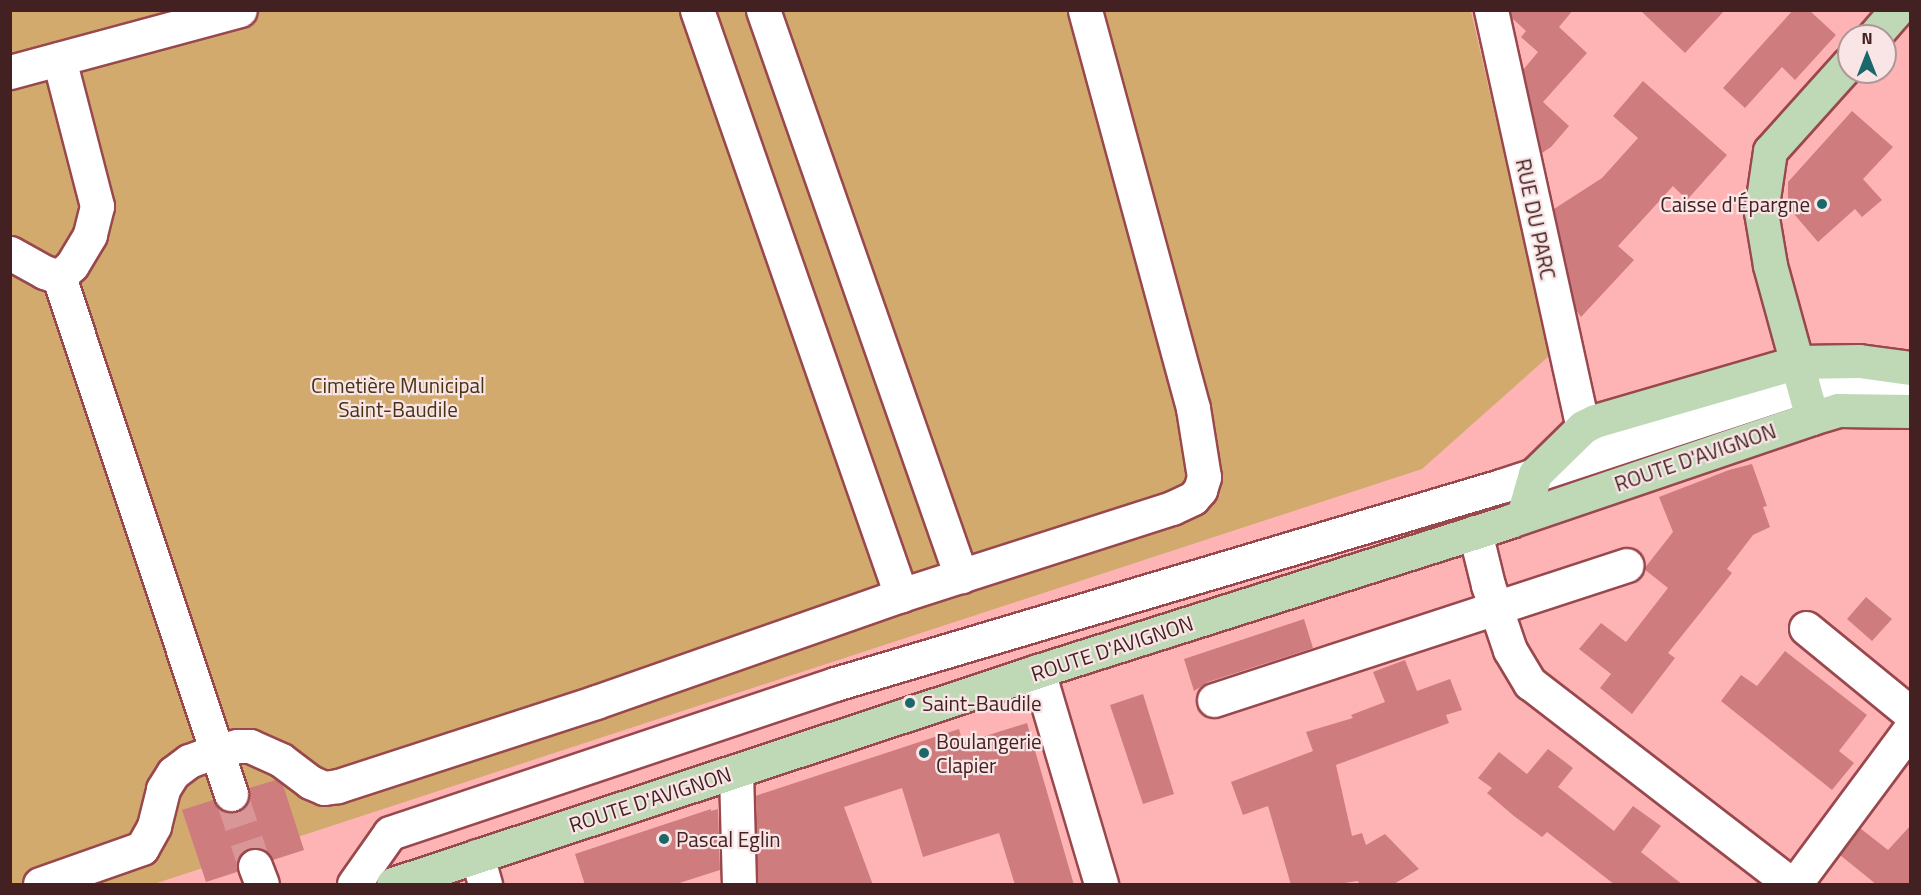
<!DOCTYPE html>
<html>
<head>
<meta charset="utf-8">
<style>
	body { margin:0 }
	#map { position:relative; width:1921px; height:895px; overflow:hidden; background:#feb4b5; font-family:"Titillium Web",sans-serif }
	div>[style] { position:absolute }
	.green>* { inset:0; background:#d2aa6d }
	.building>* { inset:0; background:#cf7c7f }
	.minor-tunnel>* { height:33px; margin-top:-16.5px; transform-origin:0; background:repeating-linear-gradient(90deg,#d99697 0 33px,transparent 0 49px) }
	.roads { filter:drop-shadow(2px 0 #99484d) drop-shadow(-2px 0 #99484d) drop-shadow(0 2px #99484d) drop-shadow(0 -2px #99484d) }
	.minor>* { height:33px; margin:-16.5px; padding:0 16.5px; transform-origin:16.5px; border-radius:16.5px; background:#fff }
	.major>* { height:33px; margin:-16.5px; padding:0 16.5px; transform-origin:16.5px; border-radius:16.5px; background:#bfd9b7 }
	.dots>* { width:16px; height:16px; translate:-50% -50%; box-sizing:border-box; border:3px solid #f9e5e5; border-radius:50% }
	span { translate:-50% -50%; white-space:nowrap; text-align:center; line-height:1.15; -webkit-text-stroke:4.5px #f9e5e5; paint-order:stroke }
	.poi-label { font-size:21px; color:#432021 }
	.right { translate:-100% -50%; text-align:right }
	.left { translate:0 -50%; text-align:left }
	.street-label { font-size:21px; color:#432021 }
	.park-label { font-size:21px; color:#463314 }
	.frame { position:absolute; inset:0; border:12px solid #432021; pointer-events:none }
	.north { position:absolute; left:1837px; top:24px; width:60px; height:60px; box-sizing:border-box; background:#f9e5e5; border:2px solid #b09697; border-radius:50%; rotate:0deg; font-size:16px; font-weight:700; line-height:24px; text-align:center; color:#432021 }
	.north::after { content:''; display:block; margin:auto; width:21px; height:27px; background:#1a686a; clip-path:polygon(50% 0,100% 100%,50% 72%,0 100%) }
</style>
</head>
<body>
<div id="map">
	<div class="green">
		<div style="clip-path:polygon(10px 11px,1471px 11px,1550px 355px,1422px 469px,154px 884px,11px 884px)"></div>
	</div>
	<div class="building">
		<div style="clip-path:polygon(1510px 10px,1573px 10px,1559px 27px,1587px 53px,1543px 102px,1569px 126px,1551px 147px,1542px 153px,1523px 70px,1538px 52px,1521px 37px,1526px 31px,1512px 18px)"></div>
		<div style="clip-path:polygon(1640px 10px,1725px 10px,1685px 53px)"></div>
		<div style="clip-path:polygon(1793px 10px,1809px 10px,1836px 35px,1795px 80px,1782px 67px,1745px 108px,1723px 88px)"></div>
		<div style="clip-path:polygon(1643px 81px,1727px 155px,1687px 200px,1673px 186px,1642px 220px,1618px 246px,1634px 260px,1581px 317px,1576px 310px,1554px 209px,1602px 178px,1638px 138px,1613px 116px)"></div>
		<div style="clip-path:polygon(1852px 111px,1893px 147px,1863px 179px,1882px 200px,1862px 217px,1855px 209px,1818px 242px,1788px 207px,1788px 182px)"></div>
		<div style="clip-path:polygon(1752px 464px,1767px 506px,1763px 507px,1770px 527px,1753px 535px,1727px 569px,1732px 573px,1668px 653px,1675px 658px,1632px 714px,1600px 688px,1611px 674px,1579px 649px,1601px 623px,1626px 642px,1668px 588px,1644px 569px,1673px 532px,1659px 497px,1729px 470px)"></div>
		<div style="clip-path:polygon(1866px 597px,1892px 619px,1872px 641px,1847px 619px)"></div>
		<div style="clip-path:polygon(1304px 619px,1313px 648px,1208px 682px,1194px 691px,1184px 659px)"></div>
		<div style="clip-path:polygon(1785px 651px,1867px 715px,1839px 751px,1854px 763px,1832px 790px,1721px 701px,1741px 675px,1757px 686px)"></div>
		<div style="clip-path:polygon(1405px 660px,1417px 691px,1450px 679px,1462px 710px,1446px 715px,1449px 723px,1336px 765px,1352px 836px,1362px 833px,1366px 845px,1385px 834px,1419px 869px,1394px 884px,1359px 884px,1358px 881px,1331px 885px,1291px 885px,1268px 806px,1243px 815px,1231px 782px,1313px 751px,1306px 732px,1353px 718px,1351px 715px,1385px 702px,1373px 672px)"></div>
		<div style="clip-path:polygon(1143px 694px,1174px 794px,1143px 804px,1110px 705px)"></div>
		<div style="clip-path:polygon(1027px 723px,1074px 885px,1015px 885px,999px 833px,923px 857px,902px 788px,844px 807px,873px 885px,758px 885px,755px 796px,959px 729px,963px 743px)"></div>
		<div style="clip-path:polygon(1548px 749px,1573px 768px,1558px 787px,1614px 831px,1633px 806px,1661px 826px,1641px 852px,1683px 885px,1615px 885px,1547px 832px,1542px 837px,1514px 816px,1487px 793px,1492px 788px,1478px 778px,1499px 752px,1527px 774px)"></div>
		<div style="clip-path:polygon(276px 780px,283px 785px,304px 850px,273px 860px,266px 851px,257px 847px,249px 848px,240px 855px,237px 863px,237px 872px,206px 882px,182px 810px,213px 800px,219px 808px,228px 812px,236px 812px,245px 806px,249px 797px,249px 788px)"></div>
		<div style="clip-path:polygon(711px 809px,711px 811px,718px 809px,720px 870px,673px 885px,585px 885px,575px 854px)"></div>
		<div style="clip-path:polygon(1911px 825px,1911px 885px,1877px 885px,1840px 855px,1860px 828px,1888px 850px)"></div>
	</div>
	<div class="minor-tunnel">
		<div style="left:231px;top:794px;width:76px;rotate:71.6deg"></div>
	</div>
	<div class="roads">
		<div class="minor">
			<div style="left:697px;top:10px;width:620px;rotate:70.78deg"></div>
			<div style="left:763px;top:10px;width:600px;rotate:70.72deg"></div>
			<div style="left:1491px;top:10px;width:427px;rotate:77.6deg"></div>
			<div style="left:59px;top:59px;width:152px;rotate:75.5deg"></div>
			<div style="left:97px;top:206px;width:30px;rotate:104deg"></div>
			<div style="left:90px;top:235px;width:35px;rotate:121deg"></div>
			<div style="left:72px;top:265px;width:18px;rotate:137deg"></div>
			<div style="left:59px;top:277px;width:545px;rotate:71.6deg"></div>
			<div style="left:10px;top:72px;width:238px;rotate:-15.1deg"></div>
			<div style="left:10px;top:253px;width:39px;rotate:29deg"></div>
			<div style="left:44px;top:272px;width:16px;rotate:18deg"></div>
			<div style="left:1475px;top:532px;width:55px;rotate:76.2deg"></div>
			<div style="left:1488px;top:585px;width:69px;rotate:71.3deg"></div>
			<div style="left:1510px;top:650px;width:39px;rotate:59deg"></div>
			<div style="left:1530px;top:683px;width:329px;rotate:37.6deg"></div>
			<div style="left:1806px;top:628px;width:134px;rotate:39.3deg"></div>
			<div style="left:1038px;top:671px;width:222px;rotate:73.5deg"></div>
			<div style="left:1214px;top:700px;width:434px;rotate:-18.1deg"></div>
			<div style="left:736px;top:771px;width:113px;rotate:88.5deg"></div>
			<div style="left:477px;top:856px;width:29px;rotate:74deg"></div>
			<div style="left:255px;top:866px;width:19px;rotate:69deg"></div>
			<div style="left:40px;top:884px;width:108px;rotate:-19.4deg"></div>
			<div style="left:142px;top:848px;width:25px;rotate:-61deg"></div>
			<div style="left:154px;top:826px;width:38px;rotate:-76deg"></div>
			<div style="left:163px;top:789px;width:19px;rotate:-58deg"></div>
			<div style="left:173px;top:773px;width:20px;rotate:-37deg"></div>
			<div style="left:189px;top:761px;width:29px;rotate:-20deg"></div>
			<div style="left:216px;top:751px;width:22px;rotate:-13deg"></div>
			<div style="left:237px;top:746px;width:13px"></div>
			<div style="left:250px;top:746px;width:34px;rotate:24deg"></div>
			<div style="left:281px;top:760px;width:36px;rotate:37deg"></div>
			<div style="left:310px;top:782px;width:15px;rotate:23deg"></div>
			<div style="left:324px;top:788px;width:14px;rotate:-8deg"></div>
			<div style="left:338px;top:786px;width:271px;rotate:-18deg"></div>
			<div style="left:596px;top:702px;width:323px;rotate:-19.3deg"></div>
			<div style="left:901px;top:595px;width:285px;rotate:-17.8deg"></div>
			<div style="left:1172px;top:508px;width:23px;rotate:-25deg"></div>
			<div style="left:1193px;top:498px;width:11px;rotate:-49deg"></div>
			<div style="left:1200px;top:490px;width:14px;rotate:-73deg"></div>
			<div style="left:1204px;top:477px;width:70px;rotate:-99.1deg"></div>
			<div style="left:1193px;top:408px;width:412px;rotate:-105.2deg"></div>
			<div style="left:354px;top:884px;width:62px;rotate:-54.8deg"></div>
			<div style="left:390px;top:833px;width:469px;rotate:-18.5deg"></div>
			<div style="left:835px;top:684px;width:695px;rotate:-16.56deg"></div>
			<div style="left:1501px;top:486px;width:307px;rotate:-18.2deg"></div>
			<div style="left:1793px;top:390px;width:65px;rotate:-5.3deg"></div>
			<div style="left:1858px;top:384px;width:52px;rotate:2.2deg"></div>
			<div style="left:1795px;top:884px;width:193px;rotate:-53.4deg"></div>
		</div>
		<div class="major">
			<div style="left:1874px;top:36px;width:35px;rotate:-49deg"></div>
			<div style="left:1812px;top:418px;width:159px;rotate:-105.4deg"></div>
			<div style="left:1770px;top:265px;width:54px;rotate:-99.6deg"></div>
			<div style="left:1761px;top:212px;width:62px;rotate:-81.6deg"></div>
			<div style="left:1770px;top:151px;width:118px;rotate:-48.1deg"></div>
			<div style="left:1523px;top:516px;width:44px;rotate:-74.1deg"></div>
			<div style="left:1535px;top:474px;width:67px;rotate:-44.4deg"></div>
			<div style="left:1583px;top:427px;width:13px;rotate:-27deg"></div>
			<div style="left:1595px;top:421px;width:211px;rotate:-16.2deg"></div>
			<div style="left:1798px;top:362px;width:61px;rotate:-0.9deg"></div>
			<div style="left:1859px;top:361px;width:51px;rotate:7.8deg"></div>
			<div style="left:393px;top:884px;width:679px;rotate:-18.27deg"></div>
			<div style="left:1038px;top:671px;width:495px;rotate:-17.6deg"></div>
			<div style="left:1510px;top:521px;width:319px;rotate:-18.8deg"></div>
			<div style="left:1812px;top:418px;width:27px;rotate:-17deg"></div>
			<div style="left:1838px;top:410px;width:72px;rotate:0.8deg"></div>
		</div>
	</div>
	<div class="dots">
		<div style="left:1822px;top:204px;background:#1a686a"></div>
		<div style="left:910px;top:703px;background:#1a686a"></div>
		<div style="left:924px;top:753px;background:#1a686a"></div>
		<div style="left:664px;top:839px;background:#1a686a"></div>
	</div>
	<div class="poi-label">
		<span class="right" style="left:1810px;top:204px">Caisse d'Épargne</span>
		<span class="left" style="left:922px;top:703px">Saint-Baudile</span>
		<span class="left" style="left:936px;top:753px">Boulangerie<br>Clapier</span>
		<span class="left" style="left:676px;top:839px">Pascal Eglin</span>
	</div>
	<div class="street-label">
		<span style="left:1536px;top:219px;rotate:78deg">RUE DU PARC</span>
		<span style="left:1695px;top:457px;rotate:-19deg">ROUTE D'AVIGNON</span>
		<span style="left:1112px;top:648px;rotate:-18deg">ROUTE D'AVIGNON</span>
		<span style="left:650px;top:799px;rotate:-18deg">ROUTE D'AVIGNON</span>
	</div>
	<div class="park-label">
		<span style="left:398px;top:397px">Cimetière Municipal<br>Saint-Baudile</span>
	</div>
	<div class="frame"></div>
	<div class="north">N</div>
</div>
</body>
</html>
